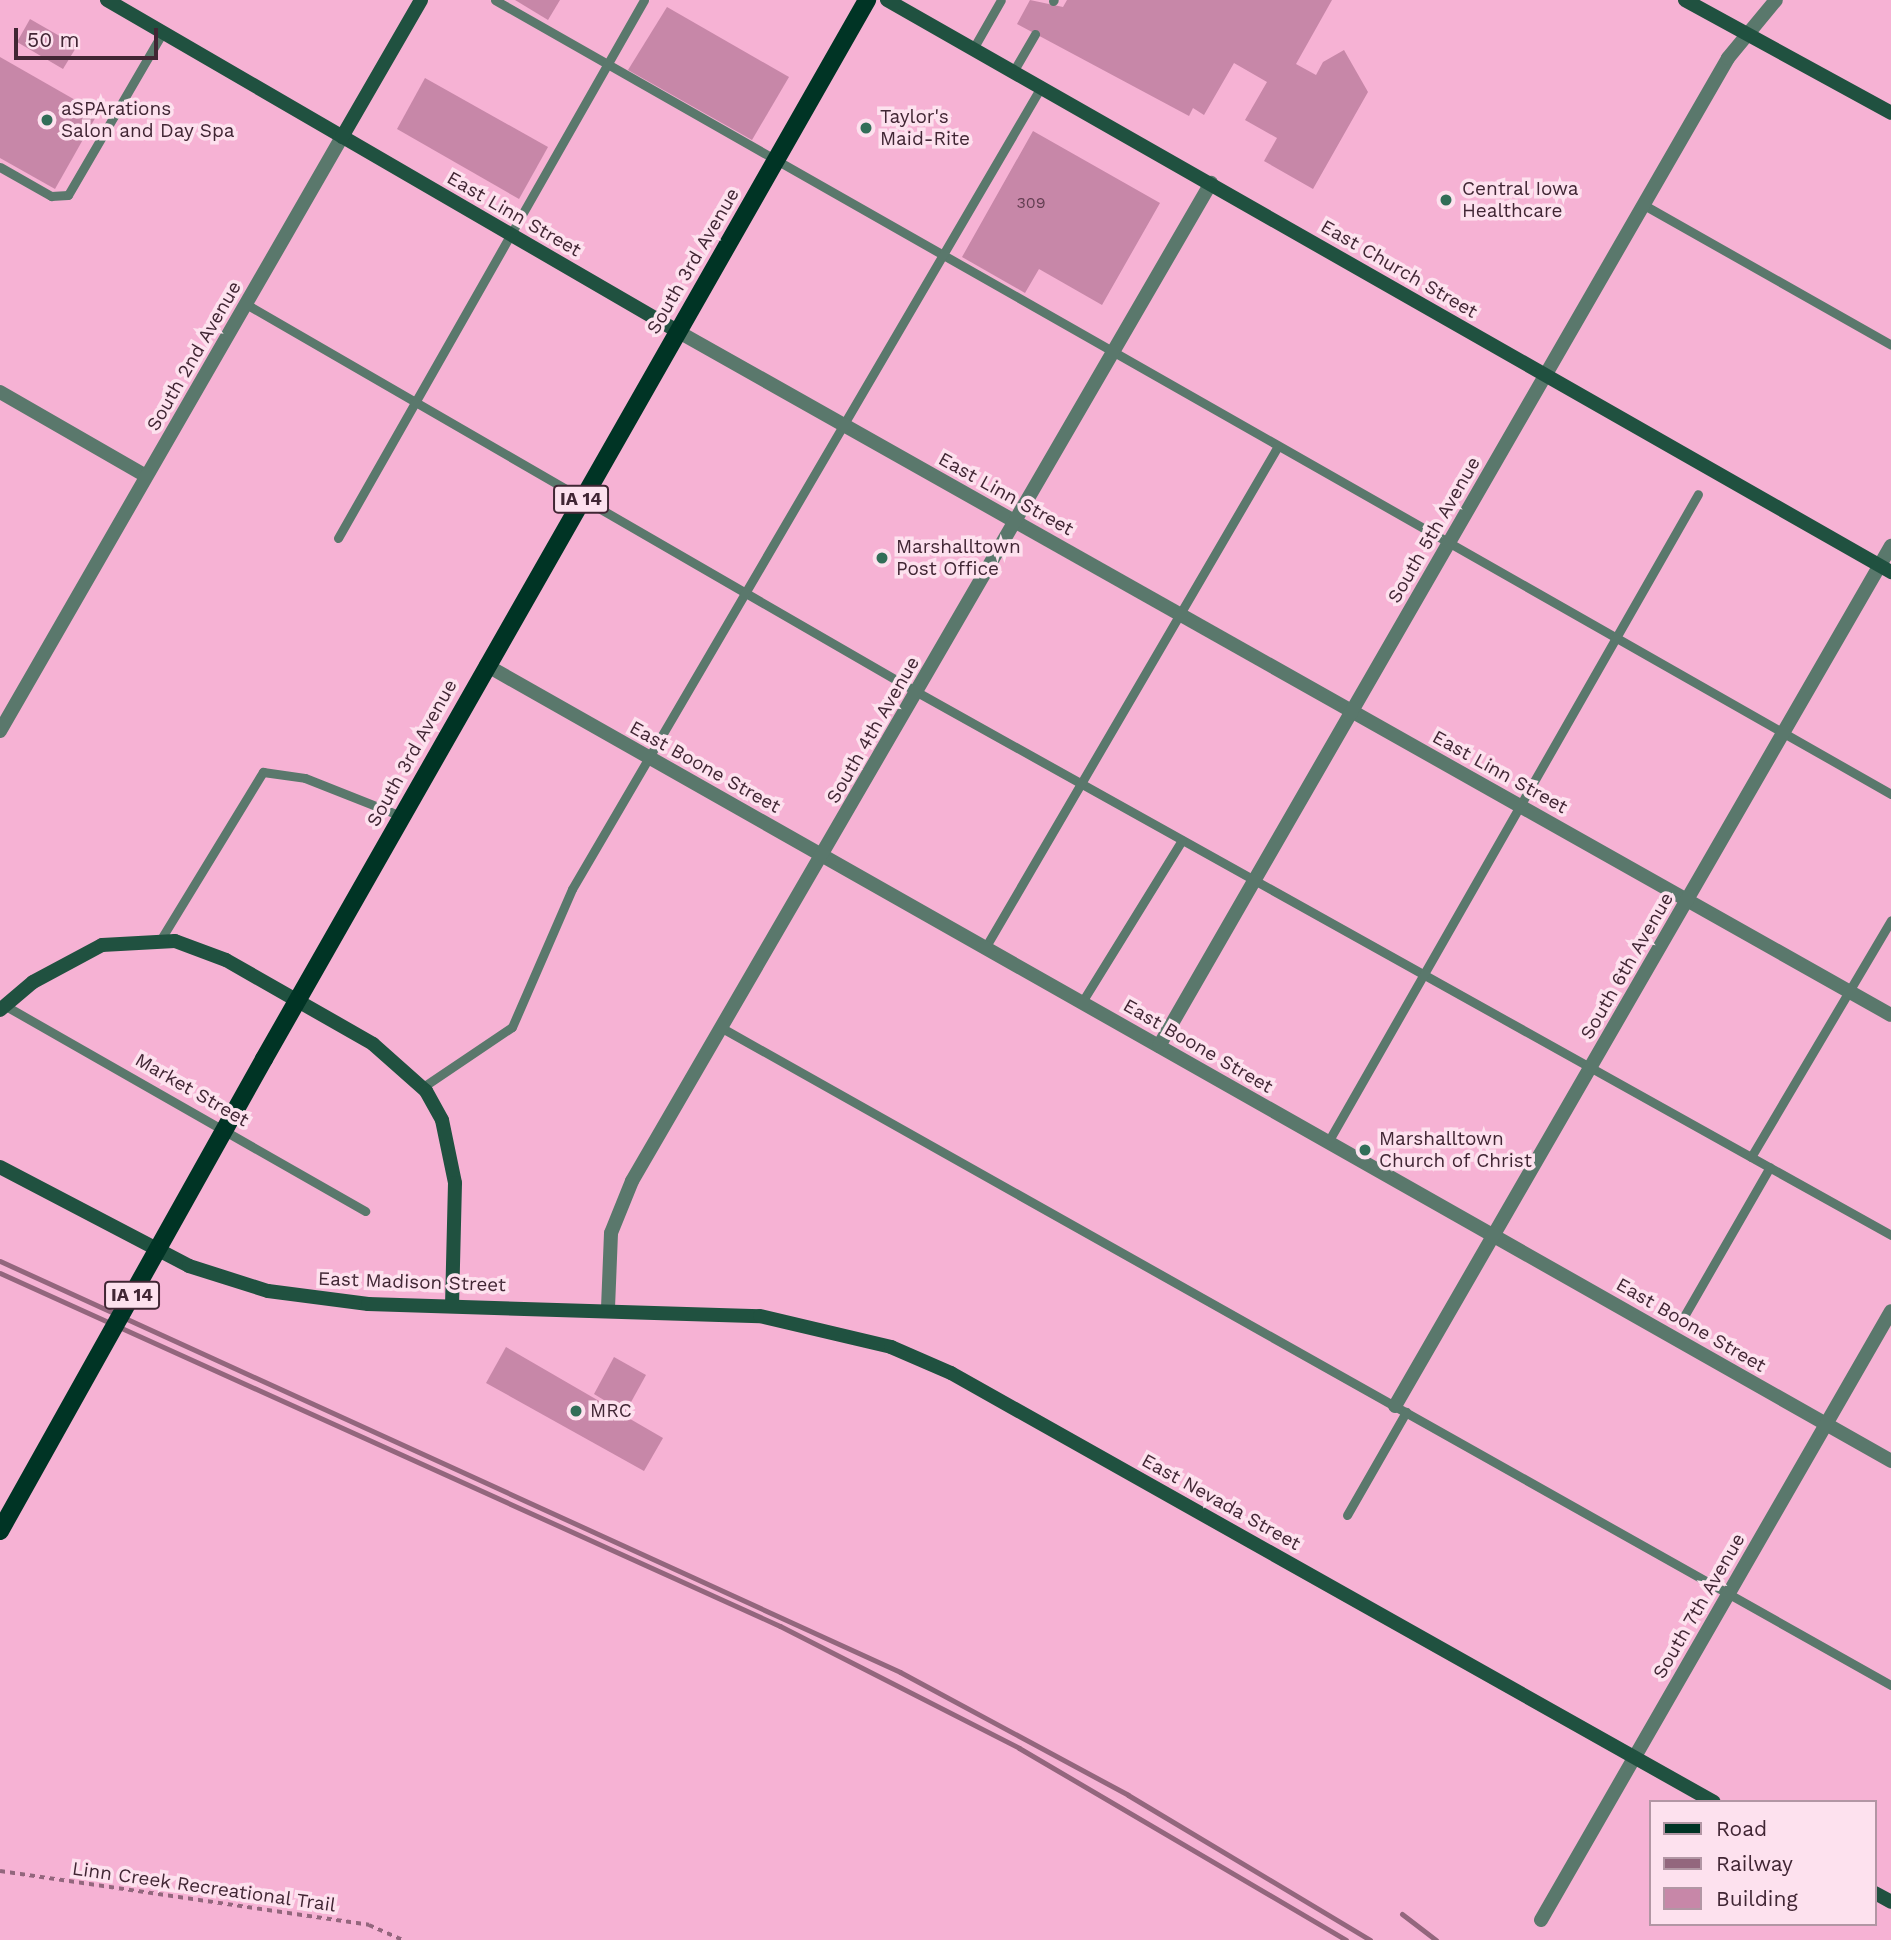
<!DOCTYPE html>
<html>
<head>
<meta charset="utf-8">
<style>
	body { margin:0 }
	#map { position:relative; width:1891px; height:1940px; overflow:hidden; background:#f6b2d4; font-family:"Work Sans",sans-serif }
	div>[style] { position:absolute }
	.building>* { inset:0; background:#c787a8 }
	.path>* { height:3.5px; margin-top:-1.75px; transform-origin:0; background:repeating-linear-gradient(90deg,#93667d 0 5px,transparent 0 10px) }
	.lane>* { height:9px; margin:-4.5px; padding:0 4.5px; transform-origin:4.5px; border-radius:4.5px; background:#5a786c }
	.street>* { height:14px; margin:-7px; padding:0 7px; transform-origin:7px; border-radius:7px; background:#5a786c }
	.secondary>* { height:14px; margin:-7px; padding:0 7px; transform-origin:7px; border-radius:7px; background:#205140 }
	.primary>* { height:18px; margin:-9px; padding:0 9px; transform-origin:9px; border-radius:9px; background:#003425 }
	.rail>* { height:5px; margin:-2.5px; padding:0 2.5px; transform-origin:2.5px; border-radius:2.5px; background:#93667d }
	.primary-bridge>* { height:18px; margin:-9px; padding:0 9px; transform-origin:9px; border-radius:9px; background:#003425 }
	.dots>* { width:19px; height:19px; translate:-50% -50%; box-sizing:border-box; border:4px solid #fde1ee; border-radius:50% }
	span { translate:-50% -50%; white-space:nowrap; text-align:center; line-height:1.15; -webkit-text-stroke:7px #fde1ee; paint-order:stroke }
	.number-label { font-size:16px; color:#623e51 }
	.number-label span { -webkit-text-stroke-width:0 }
	.shield-label span { padding:2px 5px; background:#fde1ee; border:2px solid; border-radius:5px; -webkit-text-stroke-width:0 }
	.shield-label { font-size:18px; color:#412634; font-weight:700 }
	.poi-label { font-size:19px; color:#412634 }
	.left { translate:0 -50%; text-align:left }
	.street-label { font-size:19px; color:#412634 }
	.legend { position:absolute; left:1649px; top:1800px; width:228px; height:126px; box-sizing:border-box; background:#fde1ee; border:2px solid #b296a4; margin:0; padding:9px 12px; list-style:none; font-size:21px; color:#412634 }
	.legend li { display:flex; align-items:center; gap:14px; height:35px }
	.legend b { width:35px; border:2px solid #b296a4 }
	.scale { position:absolute; left:14px; top:28px; width:144px; height:32px; box-sizing:border-box; border:4px solid #412634; border-top:0; padding-left:9px; font-size:21px; line-height:24px; white-space:nowrap; color:#412634; -webkit-text-stroke:5px #fde1ee; paint-order:stroke }
</style>
</head>
<body>
<div id="map">
	<div class="building">
		<div style="clip-path:polygon(515px 0,560px 0,548px 20px)"></div>
		<div style="clip-path:polygon(1030px 0,1063px 7px,1067px 0,1332px 0,1296px 64px,1316px 75px,1323px 62px,1344px 50px,1368px 92px,1313px 189px,1264px 161px,1277px 138px,1245px 120px,1267px 82px,1234px 63px,1204px 115px,1193px 108px,1189px 116px,1017px 24px)"></div>
		<div style="clip-path:polygon(667px 7px,789px 77px,752px 140px,628px 70px)"></div>
		<div style="clip-path:polygon(30px 19px,77px 46px,63px 69px,17px 42px)"></div>
		<div style="clip-path:polygon(0 57px,98px 113px,55px 189px,0 158px)"></div>
		<div style="clip-path:polygon(425px 78px,548px 147px,519px 199px,397px 129px)"></div>
		<div style="clip-path:polygon(1033px 131px,1160px 203px,1102px 305px,1039px 269px,1025px 293px,962px 257px)"></div>
		<div style="clip-path:polygon(506px 1347px,663px 1438px,644px 1471px,486px 1383px)"></div>
		<div style="clip-path:polygon(614px 1357px,646px 1375px,625px 1413px,594px 1394px)"></div>
	</div>
	<div class="path">
		<div style="left:0;top:1871px;width:373px;rotate:8.3deg"></div>
		<div style="left:369px;top:1925px;width:36px;rotate:24deg"></div>
	</div>
	<div class="lane">
		<div style="left:495px;top:0;width:1606px;rotate:29.63deg"></div>
		<div style="left:1053px;top:1px;width:1px;rotate:-45deg"></div>
		<div style="left:973px;top:49px;width:56px;rotate:-60.3deg"></div>
		<div style="left:1013px;top:72px;width:44px;rotate:-59.9deg"></div>
		<div style="left:0;top:167px;width:59px;rotate:29.6deg"></div>
		<div style="left:51px;top:196px;width:17px;rotate:-3deg"></div>
		<div style="left:68px;top:195px;width:189px;rotate:-59.8deg"></div>
		<div style="left:1644px;top:205px;width:284px;rotate:29.5deg"></div>
		<div style="left:246px;top:304px;width:775px;rotate:30.04deg"></div>
		<div style="left:917px;top:692px;width:1115px;rotate:29.14deg"></div>
		<div style="left:338px;top:538px;width:619px;rotate:-60.37deg"></div>
		<div style="left:161px;top:939px;width:196px;rotate:-58.6deg"></div>
		<div style="left:263px;top:772px;width:42px;rotate:8.1deg"></div>
		<div style="left:305px;top:778px;width:103px;rotate:21.6deg"></div>
		<div style="left:985px;top:948px;width:581px;rotate:-59.73deg"></div>
		<div style="left:1082px;top:1002px;width:190px;rotate:-58.3deg"></div>
		<div style="left:4px;top:1005px;width:416px;rotate:29.7deg"></div>
		<div style="left:722px;top:1028px;width:1341px;rotate:29.34deg"></div>
		<div style="left:423px;top:1087px;width:107px;rotate:-34deg"></div>
		<div style="left:512px;top:1027px;width:150px;rotate:-66.5deg"></div>
		<div style="left:572px;top:889px;width:929px;rotate:-59.68deg"></div>
		<div style="left:1328px;top:1142px;width:746px;rotate:-60.27deg"></div>
		<div style="left:1751px;top:1157px;width:275px;rotate:-59.4deg"></div>
		<div style="left:1683px;top:1318px;width:174px;rotate:-60.1deg"></div>
		<div style="left:1347px;top:1515px;width:119px;rotate:-60.2deg"></div>
	</div>
	<div class="street">
		<div style="left:677px;top:331px;width:1393px;rotate:29.4deg"></div>
		<div style="left:0;top:392px;width:168px;rotate:29.9deg"></div>
		<div style="left:486px;top:665px;width:1615px;rotate:29.53deg"></div>
		<div style="left:0;top:731px;width:685px;rotate:-60.07deg"></div>
		<div style="left:1159px;top:1046px;width:1140px;rotate:-60.06deg"></div>
		<div style="left:1728px;top:58px;width:75px;rotate:-50.4deg"></div>
		<div style="left:608px;top:1308px;width:75px;rotate:-87.7deg"></div>
		<div style="left:611px;top:1233px;width:56px;rotate:-68deg"></div>
		<div style="left:632px;top:1181px;width:1154px;rotate:-59.88deg"></div>
		<div style="left:1395px;top:1406px;width:993px;rotate:-60.03deg"></div>
		<div style="left:1541px;top:1920px;width:702px;rotate:-60.11deg"></div>
	</div>
	<div class="secondary">
		<div style="left:107px;top:0;width:659px;rotate:30.14deg"></div>
		<div style="left:887px;top:0;width:1156px;rotate:29.67deg"></div>
		<div style="left:1685px;top:0;width:235px;rotate:28.7deg"></div>
		<div style="left:342px;top:137px;width:158px;rotate:-60deg"></div>
		<div style="left:0;top:1010px;width:43px;rotate:-40.3deg"></div>
		<div style="left:33px;top:982px;width:78px;rotate:-28.2deg"></div>
		<div style="left:102px;top:945px;width:73px;rotate:-3.1deg"></div>
		<div style="left:175px;top:941px;width:54px;rotate:20.4deg"></div>
		<div style="left:226px;top:960px;width:169px;rotate:29.7deg"></div>
		<div style="left:373px;top:1044px;width:71px;rotate:41.6deg"></div>
		<div style="left:426px;top:1091px;width:33px;rotate:61deg"></div>
		<div style="left:442px;top:1120px;width:64px;rotate:78.3deg"></div>
		<div style="left:455px;top:1183px;width:121px;rotate:91.4deg"></div>
		<div style="left:0;top:1167px;width:213px;rotate:27.6deg"></div>
		<div style="left:189px;top:1266px;width:83px;rotate:17.6deg"></div>
		<div style="left:268px;top:1291px;width:101px;rotate:7.4deg"></div>
		<div style="left:368px;top:1304px;width:392px;rotate:1.8deg"></div>
		<div style="left:760px;top:1316px;width:135px;rotate:13.3deg"></div>
		<div style="left:891px;top:1347px;width:65px;rotate:23.4deg"></div>
		<div style="left:951px;top:1373px;width:875px;rotate:29.35deg"></div>
		<div style="left:1875px;top:1893px;width:18px;rotate:29deg"></div>
	</div>
	<div class="primary">
		<div style="left:264px;top:1059px;width:1219px;rotate:-60.34deg"></div>
	</div>
	<div class="rail">
		<div style="left:0;top:1261px;width:989px;rotate:24.54deg"></div>
		<div style="left:900px;top:1672px;width:259px;rotate:28.3deg"></div>
		<div style="left:1128px;top:1795px;width:282px;rotate:30.9deg"></div>
		<div style="left:0;top:1273px;width:856px;rotate:24.35deg"></div>
		<div style="left:780px;top:1626px;width:268px;rotate:27deg"></div>
		<div style="left:1019px;top:1748px;width:379px;rotate:30.4deg"></div>
		<div style="left:1402px;top:1914px;width:43px;rotate:37.4deg"></div>
	</div>
	<div class="primary-bridge">
		<div style="left:0;top:1531px;width:541px;rotate:-60.78deg"></div>
	</div>
	<div class="dots">
		<div style="left:47px;top:120px;background:#326e58"></div>
		<div style="left:866px;top:128px;background:#326e58"></div>
		<div style="left:1446px;top:200px;background:#326e58"></div>
		<div style="left:882px;top:558px;background:#326e58"></div>
		<div style="left:1365px;top:1150px;background:#326e58"></div>
		<div style="left:576px;top:1411px;background:#326e58"></div>
	</div>
	<div class="number-label">
		<span style="left:1031px;top:203px">309</span>
	</div>
	<div class="shield-label">
		<span style="left:581px;top:499px">IA 14</span>
		<span style="left:132px;top:1295px">IA 14</span>
	</div>
	<div class="poi-label">
		<span class="left" style="left:61px;top:120px">aSPArations<br>Salon and Day Spa</span>
		<span class="left" style="left:880px;top:128px">Taylor's<br>Maid-Rite</span>
		<span class="left" style="left:1462px;top:200px">Central Iowa<br>Healthcare</span>
		<span class="left" style="left:896px;top:558px">Marshalltown<br>Post Office</span>
		<span class="left" style="left:1379px;top:1150px">Marshalltown<br>Church of Christ</span>
		<span class="left" style="left:590px;top:1411px">MRC</span>
	</div>
	<div class="street-label">
		<span style="left:514px;top:214px;rotate:30deg">East Linn Street</span>
		<span style="left:693px;top:261px;rotate:-60deg">South 3rd Avenue</span>
		<span style="left:1399px;top:269px;rotate:30deg">East Church Street</span>
		<span style="left:194px;top:356px;rotate:-60deg">South 2nd Avenue</span>
		<span style="left:1006px;top:494px;rotate:29deg">East Linn Street</span>
		<span style="left:1434px;top:530px;rotate:-60deg">South 5th Avenue</span>
		<span style="left:873px;top:730px;rotate:-60deg">South 4th Avenue</span>
		<span style="left:412px;top:753px;rotate:-61deg">South 3rd Avenue</span>
		<span style="left:705px;top:767px;rotate:29deg">East Boone Street</span>
		<span style="left:1500px;top:772px;rotate:29deg">East Linn Street</span>
		<span style="left:1627px;top:966px;rotate:-60deg">South 6th Avenue</span>
		<span style="left:1198px;top:1046px;rotate:30deg">East Boone Street</span>
		<span style="left:192px;top:1090px;rotate:30deg">Market Street</span>
		<span style="left:412px;top:1282px;rotate:2deg">East Madison Street</span>
		<span style="left:1691px;top:1325px;rotate:30deg">East Boone Street</span>
		<span style="left:1221px;top:1502px;rotate:29deg">East Nevada Street</span>
		<span style="left:1699px;top:1606px;rotate:-60deg">South 7th Avenue</span>
		<span style="left:204px;top:1887px;rotate:8deg">Linn Creek Recreational Trail</span>
	</div>
	<ul class="legend">
	<li><b style="height:9px;background:#003425"></b>Road</li>
	<li><b style="height:9px;background:#93667d"></b>Railway</li>
	<li><b style="height:19px;background:#c787a8"></b>Building</li>
	</ul>
	<div class="scale">50 m</div>
</div>
</body>
</html>
